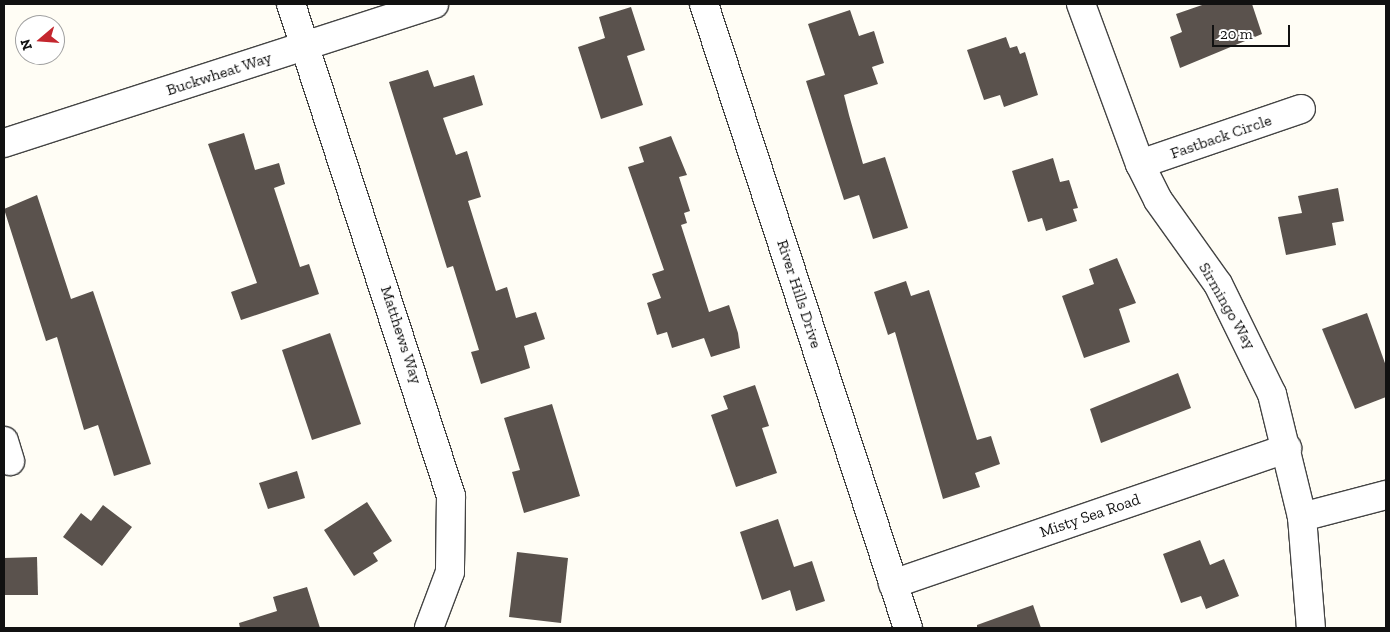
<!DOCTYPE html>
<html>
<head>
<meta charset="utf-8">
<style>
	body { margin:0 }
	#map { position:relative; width:1390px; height:632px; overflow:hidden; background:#fffdf5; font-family:"Zilla Slab",serif }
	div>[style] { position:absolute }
	.building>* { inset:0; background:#5a524d }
	.roads { filter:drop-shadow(1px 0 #444) drop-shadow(-1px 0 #444) drop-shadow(0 1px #444) drop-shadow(0 -1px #444) }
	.minor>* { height:28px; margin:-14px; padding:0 14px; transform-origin:14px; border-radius:14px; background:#fff }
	span { translate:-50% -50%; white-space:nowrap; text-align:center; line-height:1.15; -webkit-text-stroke:5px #fff; paint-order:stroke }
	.street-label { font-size:16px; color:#111 }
	.frame { position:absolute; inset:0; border:5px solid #111; pointer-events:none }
	.north { position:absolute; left:15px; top:15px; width:50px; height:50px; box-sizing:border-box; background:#fff; border:1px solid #a0a0a0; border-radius:50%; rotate:252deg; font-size:14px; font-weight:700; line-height:20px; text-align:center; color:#111 }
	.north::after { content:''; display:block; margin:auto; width:18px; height:22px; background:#c4262e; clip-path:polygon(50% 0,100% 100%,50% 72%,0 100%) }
	.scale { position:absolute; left:1212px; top:25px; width:78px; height:22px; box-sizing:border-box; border:2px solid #111; border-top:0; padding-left:6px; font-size:15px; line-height:18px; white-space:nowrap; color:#111; -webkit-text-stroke:4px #fff; paint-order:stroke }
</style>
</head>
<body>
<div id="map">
	<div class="building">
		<div style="clip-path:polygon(1205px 4px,1252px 4px,1262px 34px,1180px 68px,1170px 37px,1182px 32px,1176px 14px)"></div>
		<div style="clip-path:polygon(631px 7px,645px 50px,627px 56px,643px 105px,601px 119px,578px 47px,605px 38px,599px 17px)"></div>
		<div style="clip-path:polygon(850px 10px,859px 36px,874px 31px,884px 63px,872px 67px,878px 84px,844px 95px,849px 115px,863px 164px,885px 157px,908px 228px,873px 239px,859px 195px,844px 200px,806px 81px,825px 75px,808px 24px)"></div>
		<div style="clip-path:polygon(1006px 37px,1010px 48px,1017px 46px,1020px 54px,1025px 52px,1038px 95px,1004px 107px,1000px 95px,984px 100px,967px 50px)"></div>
		<div style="clip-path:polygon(428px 70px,434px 87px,474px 75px,483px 105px,443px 118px,456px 155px,467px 151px,481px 197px,468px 201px,496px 291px,507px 287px,516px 318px,536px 312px,545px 339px,524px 346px,530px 368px,481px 384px,471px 352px,479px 350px,453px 266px,447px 268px,389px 82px)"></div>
		<div style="clip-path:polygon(244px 133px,255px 170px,279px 163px,285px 184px,274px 188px,300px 267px,309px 264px,319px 294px,241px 320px,231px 292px,257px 283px,208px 144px)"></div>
		<div style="clip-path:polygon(671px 136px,687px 175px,679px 177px,690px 211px,684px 213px,687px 223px,681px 225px,709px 312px,729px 305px,738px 333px,740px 348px,711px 357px,704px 338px,672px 348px,667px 332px,657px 335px,647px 303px,661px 298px,652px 274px,664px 270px,628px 167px,644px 162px,639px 147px)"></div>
		<div style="clip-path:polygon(1053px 158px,1060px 182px,1069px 180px,1078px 208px,1073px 209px,1077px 221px,1046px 231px,1042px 218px,1028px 222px,1012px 171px)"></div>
		<div style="clip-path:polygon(1338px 188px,1344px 221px,1332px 223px,1336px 245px,1286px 255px,1278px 217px,1302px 213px,1298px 196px)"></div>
		<div style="clip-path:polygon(37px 195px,71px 299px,93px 291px,151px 464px,114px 476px,98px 425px,84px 430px,57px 337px,46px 341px,4px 209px)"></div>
		<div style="clip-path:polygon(1117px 258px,1136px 303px,1119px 309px,1130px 342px,1084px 358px,1062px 296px,1094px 284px,1089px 269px)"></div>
		<div style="clip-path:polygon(906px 281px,911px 296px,929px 290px,977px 440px,991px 436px,1000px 464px,975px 473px,980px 487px,943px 499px,895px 332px,888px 335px,874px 292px)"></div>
		<div style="clip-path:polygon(1367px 313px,1386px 366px,1386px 397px,1355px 409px,1322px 329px)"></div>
		<div style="clip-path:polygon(330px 333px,361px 424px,312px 440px,282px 350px)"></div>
		<div style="clip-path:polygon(1178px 373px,1191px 408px,1101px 443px,1090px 409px)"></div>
		<div style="clip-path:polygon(755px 385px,769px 426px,762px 428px,777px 473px,736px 487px,711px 415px,728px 409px,723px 396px)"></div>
		<div style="clip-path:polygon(552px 404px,580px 496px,524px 513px,512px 472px,520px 470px,504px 418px)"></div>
		<div style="clip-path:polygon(297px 471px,305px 498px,268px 509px,259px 483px)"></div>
		<div style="clip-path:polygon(367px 502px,392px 541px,373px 553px,378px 561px,354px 576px,324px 530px)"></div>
		<div style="clip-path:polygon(103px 505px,132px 527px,102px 566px,63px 537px,81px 513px,91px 521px)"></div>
		<div style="clip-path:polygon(778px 519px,794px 567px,812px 561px,825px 601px,796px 611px,790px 590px,762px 600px,740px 532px)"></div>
		<div style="clip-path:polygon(1200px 540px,1210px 565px,1224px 559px,1239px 596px,1206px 609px,1201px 596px,1181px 603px,1163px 554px)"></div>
		<div style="clip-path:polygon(517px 552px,568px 558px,561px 623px,509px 617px)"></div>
		<div style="clip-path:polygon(37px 557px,38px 595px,4px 595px,4px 558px)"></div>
		<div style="clip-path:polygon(307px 587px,320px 628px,240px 628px,239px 623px,277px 611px,273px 597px)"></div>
		<div style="clip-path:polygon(1033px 605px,1041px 628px,977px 628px,977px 625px)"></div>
	</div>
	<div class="roads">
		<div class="minor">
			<div style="left:291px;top:4px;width:517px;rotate:71.99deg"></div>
			<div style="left:451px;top:496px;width:76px;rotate:90.8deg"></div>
			<div style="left:450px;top:572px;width:60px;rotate:110.6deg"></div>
			<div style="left:704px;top:4px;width:656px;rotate:71.9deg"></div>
			<div style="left:1081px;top:4px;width:171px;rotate:69.8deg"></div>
			<div style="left:1140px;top:164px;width:40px;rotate:63.4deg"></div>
			<div style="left:1158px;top:200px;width:103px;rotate:54.5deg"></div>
			<div style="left:1218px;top:284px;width:123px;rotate:63.9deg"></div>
			<div style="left:1272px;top:394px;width:127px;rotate:76.3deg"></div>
			<div style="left:1302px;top:517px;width:111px;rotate:85.4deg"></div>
			<div style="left:4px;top:143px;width:452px;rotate:-17.9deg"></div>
			<div style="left:1140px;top:164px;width:170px;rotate:-18.9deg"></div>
			<div style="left:4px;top:441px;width:21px;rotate:73deg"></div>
			<div style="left:1302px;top:517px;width:87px;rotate:-14.7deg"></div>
			<div style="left:893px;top:584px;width:417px;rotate:-19deg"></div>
		</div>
	</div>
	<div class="street-label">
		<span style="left:219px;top:74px;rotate:-18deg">Buckwheat Way</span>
		<span style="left:1221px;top:137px;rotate:-19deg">Fastback Circle</span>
		<span style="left:799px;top:294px;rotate:72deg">River Hills Drive</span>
		<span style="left:1227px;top:306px;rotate:60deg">Sirmingo Way</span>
		<span style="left:401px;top:335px;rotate:72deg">Matthews Way</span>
		<span style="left:1090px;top:516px;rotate:-19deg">Misty Sea Road</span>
	</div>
	<div class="frame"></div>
	<div class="north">N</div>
	<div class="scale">20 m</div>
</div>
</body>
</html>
